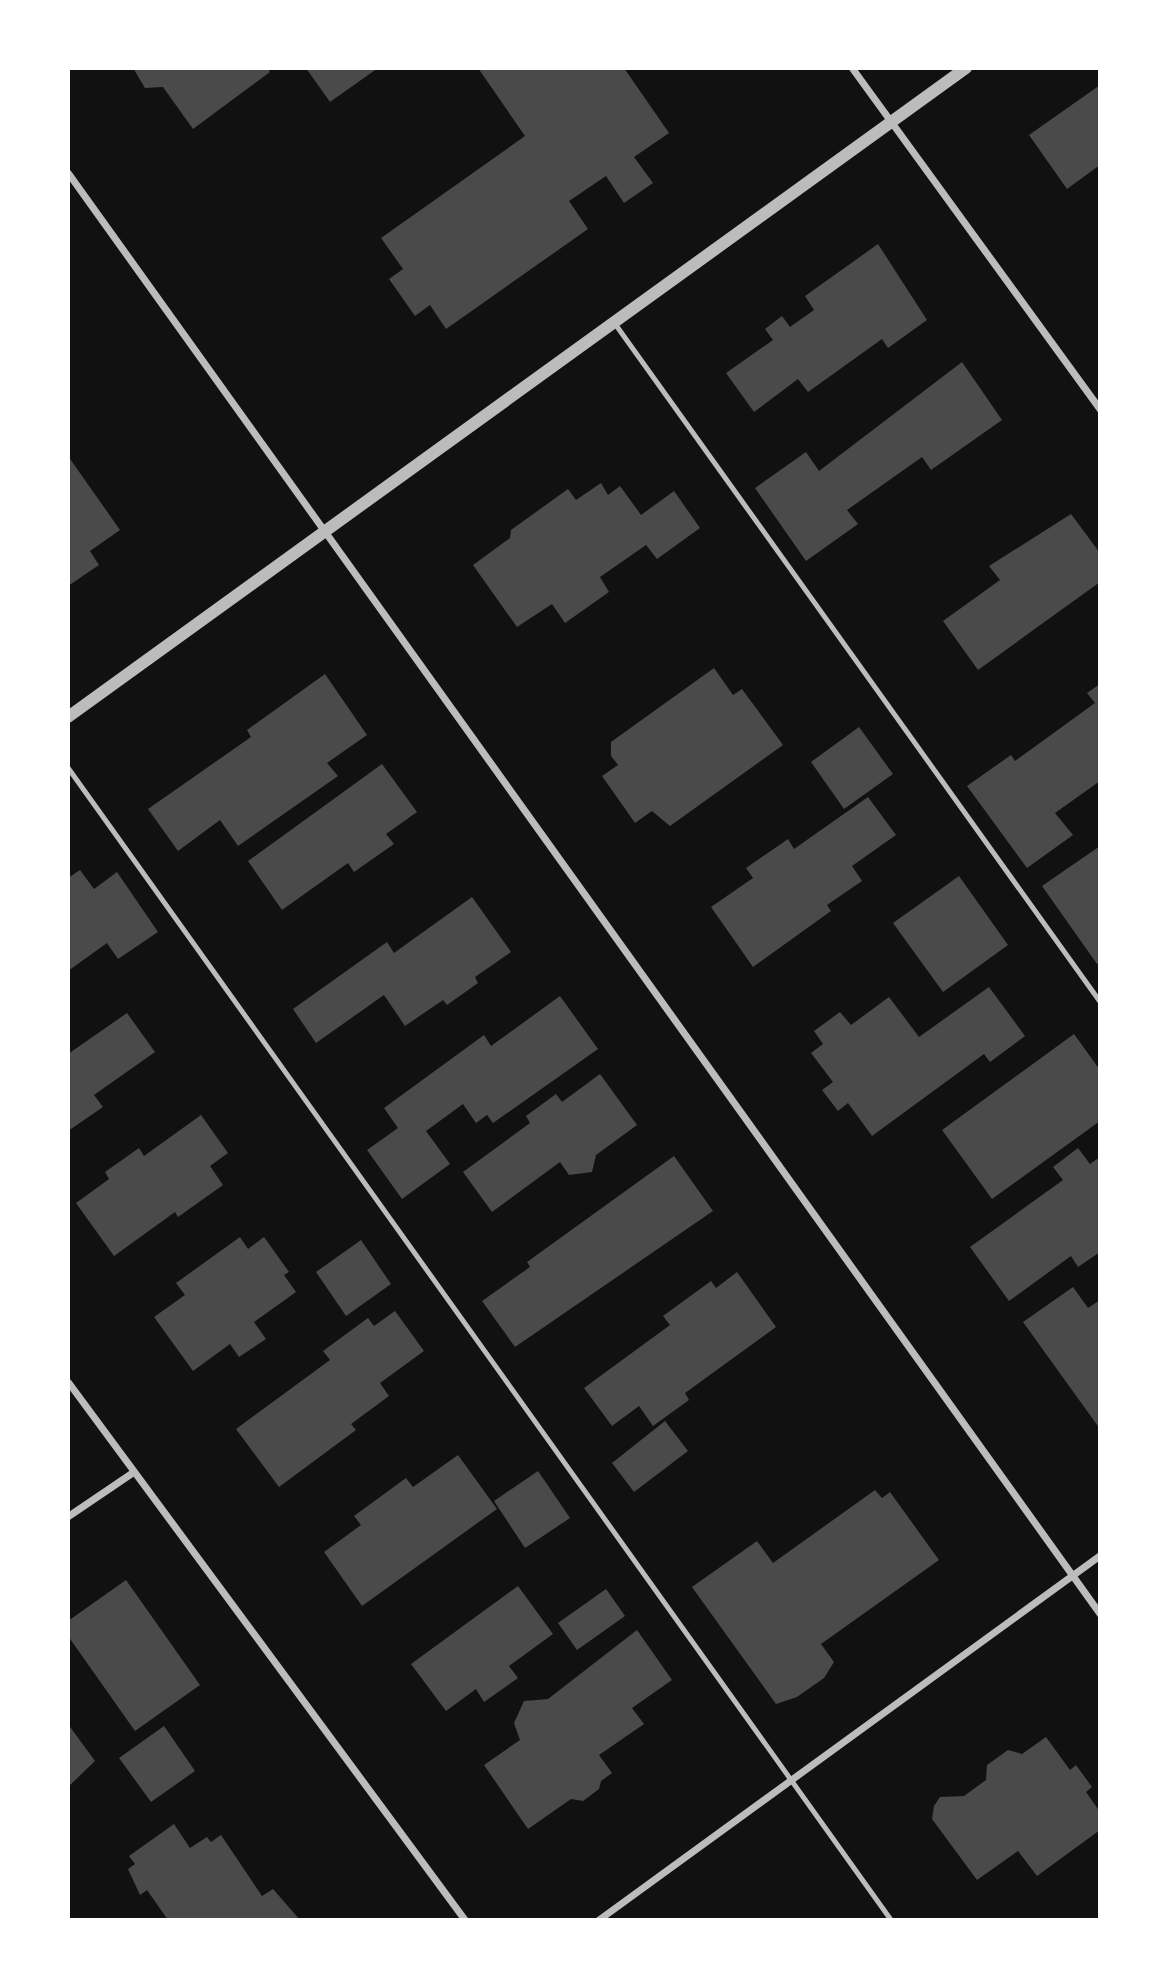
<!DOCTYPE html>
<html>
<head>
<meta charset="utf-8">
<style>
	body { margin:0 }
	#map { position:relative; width:1168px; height:1988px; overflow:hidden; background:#111; font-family:"Public Sans",sans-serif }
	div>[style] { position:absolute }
	.building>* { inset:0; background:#4a4a4a }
	.service>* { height:5px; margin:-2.5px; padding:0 2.5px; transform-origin:2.5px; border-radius:2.5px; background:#bcbcbc }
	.minor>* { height:7px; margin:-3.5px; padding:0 3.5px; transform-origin:3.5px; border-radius:3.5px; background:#bcbcbc }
	.tertiary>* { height:12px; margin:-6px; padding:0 6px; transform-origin:6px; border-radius:6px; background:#bcbcbc }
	span { translate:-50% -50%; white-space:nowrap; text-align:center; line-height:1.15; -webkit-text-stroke:7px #fff; paint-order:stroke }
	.frame { position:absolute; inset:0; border:70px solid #fff; pointer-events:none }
</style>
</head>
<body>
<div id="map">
	<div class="building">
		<div style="clip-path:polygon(133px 68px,267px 68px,270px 72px,193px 129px,163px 87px,145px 88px)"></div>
		<div style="clip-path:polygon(306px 68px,378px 68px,330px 102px)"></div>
		<div style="clip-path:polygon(478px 68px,624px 68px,669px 133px,634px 157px,653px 183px,624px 203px,606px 176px,569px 201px,588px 229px,446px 329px,430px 305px,415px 316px,389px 279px,403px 269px,381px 238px,525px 136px)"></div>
		<div style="clip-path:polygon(1100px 85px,1100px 165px,1067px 189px,1029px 135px)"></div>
		<div style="clip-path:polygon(878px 244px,927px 320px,888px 348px,882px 339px,808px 392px,798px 379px,754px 412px,726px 373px,773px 340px,765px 329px,782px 316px,790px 327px,814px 310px,805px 296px)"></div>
		<div style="clip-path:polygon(962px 362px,1002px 420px,931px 470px,922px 457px,847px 510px,858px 524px,806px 561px,755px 488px,806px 452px,819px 471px)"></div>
		<div style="clip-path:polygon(68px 456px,120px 530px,90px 551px,99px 565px,68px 586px)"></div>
		<div style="clip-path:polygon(601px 483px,608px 495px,620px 486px,641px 515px,674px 491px,700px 528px,657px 559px,646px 545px,600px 577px,609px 592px,565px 623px,552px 604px,517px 627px,473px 565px,510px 538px,511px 530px,568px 489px,576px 500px)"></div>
		<div style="clip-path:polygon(1071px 514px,1100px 553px,1100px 582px,978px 670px,943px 621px,1000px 580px,989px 566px)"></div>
		<div style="clip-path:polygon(714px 668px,733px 695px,742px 689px,783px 745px,670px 826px,652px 811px,635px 823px,602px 776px,618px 765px,611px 756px,611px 742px)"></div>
		<div style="clip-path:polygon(325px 674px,367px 735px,327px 763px,338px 776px,238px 846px,220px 820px,178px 851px,148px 809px,251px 737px,247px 730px)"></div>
		<div style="clip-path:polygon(1100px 684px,1100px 781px,1055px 813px,1073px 835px,1027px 868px,967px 786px,1011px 755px,1015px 761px,1095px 703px,1087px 693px)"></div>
		<div style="clip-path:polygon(859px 727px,893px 774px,844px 809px,811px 762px)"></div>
		<div style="clip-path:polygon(382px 764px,417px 812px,386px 834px,394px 844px,354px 872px,348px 863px,282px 910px,248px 861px)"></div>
		<div style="clip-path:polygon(868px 797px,896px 835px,852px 866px,862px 881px,827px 905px,831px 911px,753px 967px,711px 907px,753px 878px,746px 868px,788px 839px,794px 849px)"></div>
		<div style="clip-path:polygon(1100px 846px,1100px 962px,1097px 964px,1042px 886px)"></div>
		<div style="clip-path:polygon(80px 870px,94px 889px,117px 872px,158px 932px,118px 959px,107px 943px,68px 971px,68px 878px)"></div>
		<div style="clip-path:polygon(959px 876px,1008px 945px,943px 992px,893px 923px)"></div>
		<div style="clip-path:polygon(472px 897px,511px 952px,475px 977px,478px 983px,447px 1005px,443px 1000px,405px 1026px,384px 995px,316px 1043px,293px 1009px,387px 942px,394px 953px)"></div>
		<div style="clip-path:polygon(989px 987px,1025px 1036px,990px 1062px,984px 1054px,872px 1136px,848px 1103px,838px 1111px,822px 1090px,833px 1082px,811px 1053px,823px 1044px,814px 1031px,840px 1012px,851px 1025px,889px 997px,919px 1037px)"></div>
		<div style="clip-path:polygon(560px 996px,598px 1049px,493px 1123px,487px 1115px,476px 1123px,463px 1104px,426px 1131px,450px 1164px,402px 1199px,367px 1150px,398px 1128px,384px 1108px,484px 1035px,491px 1046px)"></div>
		<div style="clip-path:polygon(127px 1013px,155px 1052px,94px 1095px,103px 1107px,68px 1131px,68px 1054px)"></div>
		<div style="clip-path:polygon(1074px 1034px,1100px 1070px,1100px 1121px,992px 1199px,942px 1130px)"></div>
		<div style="clip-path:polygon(600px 1074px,637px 1125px,596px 1155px,592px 1172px,569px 1175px,560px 1162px,492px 1212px,463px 1172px,530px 1123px,526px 1116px,556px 1094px,562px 1102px)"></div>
		<div style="clip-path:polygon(201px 1115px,228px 1153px,210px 1166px,223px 1185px,178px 1217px,175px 1212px,114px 1256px,76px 1203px,109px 1179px,105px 1172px,139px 1148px,144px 1156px)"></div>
		<div style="clip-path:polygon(1078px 1148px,1090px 1164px,1100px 1157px,1100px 1252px,1078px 1267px,1071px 1256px,1009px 1301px,970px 1247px,1063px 1180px,1053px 1167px)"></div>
		<div style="clip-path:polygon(674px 1156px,713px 1211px,515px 1347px,482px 1301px,530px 1267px,527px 1262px)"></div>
		<div style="clip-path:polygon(240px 1237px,248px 1249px,264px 1237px,289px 1272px,284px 1275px,296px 1292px,254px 1322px,266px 1339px,239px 1357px,230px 1344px,193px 1371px,154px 1317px,185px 1295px,176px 1283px)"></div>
		<div style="clip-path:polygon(361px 1240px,391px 1284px,346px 1316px,316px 1272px)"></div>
		<div style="clip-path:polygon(737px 1272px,776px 1327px,685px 1393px,689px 1400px,653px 1426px,639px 1406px,612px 1426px,584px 1388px,670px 1325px,663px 1316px,711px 1281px,716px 1288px)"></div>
		<div style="clip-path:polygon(1073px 1287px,1088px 1308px,1100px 1300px,1100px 1429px,1023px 1322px)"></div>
		<div style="clip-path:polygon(395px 1311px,424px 1351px,380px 1383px,389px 1396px,351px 1424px,356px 1430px,279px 1487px,236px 1429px,330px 1360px,323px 1351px,368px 1318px,374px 1326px)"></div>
		<div style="clip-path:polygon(665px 1421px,688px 1451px,634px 1492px,612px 1463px)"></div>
		<div style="clip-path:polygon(458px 1455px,497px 1509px,362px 1606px,324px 1552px,361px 1525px,354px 1516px,406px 1478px,413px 1487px)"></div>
		<div style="clip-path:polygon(538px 1471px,570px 1518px,525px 1548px,494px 1501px)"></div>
		<div style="clip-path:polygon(875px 1490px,882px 1498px,890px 1492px,939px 1560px,821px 1644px,834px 1662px,824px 1678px,797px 1697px,776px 1704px,692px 1587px,757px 1541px,773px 1563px)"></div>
		<div style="clip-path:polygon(126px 1580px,200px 1685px,135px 1731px,68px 1636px,68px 1621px)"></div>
		<div style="clip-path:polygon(518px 1586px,553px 1634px,509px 1666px,518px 1678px,484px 1702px,476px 1689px,446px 1711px,411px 1664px)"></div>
		<div style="clip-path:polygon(606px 1589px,625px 1616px,577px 1650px,558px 1623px)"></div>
		<div style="clip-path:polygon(637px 1630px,672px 1680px,632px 1708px,644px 1724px,599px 1755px,612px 1773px,601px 1781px,599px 1789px,583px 1801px,571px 1799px,528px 1829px,484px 1765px,520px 1740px,514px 1723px,524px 1701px,548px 1699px)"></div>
		<div style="clip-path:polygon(68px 1724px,95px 1761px,68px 1787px)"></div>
		<div style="clip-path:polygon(164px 1726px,195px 1771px,151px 1802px,119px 1758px)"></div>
		<div style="clip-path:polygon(1046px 1737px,1070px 1770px,1076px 1765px,1092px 1787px,1086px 1792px,1100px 1812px,1100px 1830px,1037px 1876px,1018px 1851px,977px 1880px,932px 1819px,934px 1806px,940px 1797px,964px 1796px,986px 1780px,987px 1765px,1008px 1750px,1022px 1754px)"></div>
		<div style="clip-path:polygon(174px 1824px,190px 1848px,207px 1837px,211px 1842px,221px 1835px,262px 1896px,273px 1889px,300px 1920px,168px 1920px,147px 1890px,140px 1895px,128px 1869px,135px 1864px,129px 1856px)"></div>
	</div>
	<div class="service">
		<div style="left:615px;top:324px;width:834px;rotate:54.42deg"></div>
		<div style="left:68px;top:768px;width:1416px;rotate:54.46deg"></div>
	</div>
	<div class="minor">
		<div style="left:852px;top:68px;width:422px;rotate:54deg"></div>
		<div style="left:68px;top:173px;width:1772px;rotate:54.39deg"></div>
		<div style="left:68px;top:1382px;width:669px;rotate:53.58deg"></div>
		<div style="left:68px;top:1516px;width:78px;rotate:-34.1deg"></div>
		<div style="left:598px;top:1920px;width:621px;rotate:-36.02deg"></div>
	</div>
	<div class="tertiary">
		<div style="left:68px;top:717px;width:1108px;rotate:-35.86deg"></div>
	</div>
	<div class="frame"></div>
</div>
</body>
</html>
